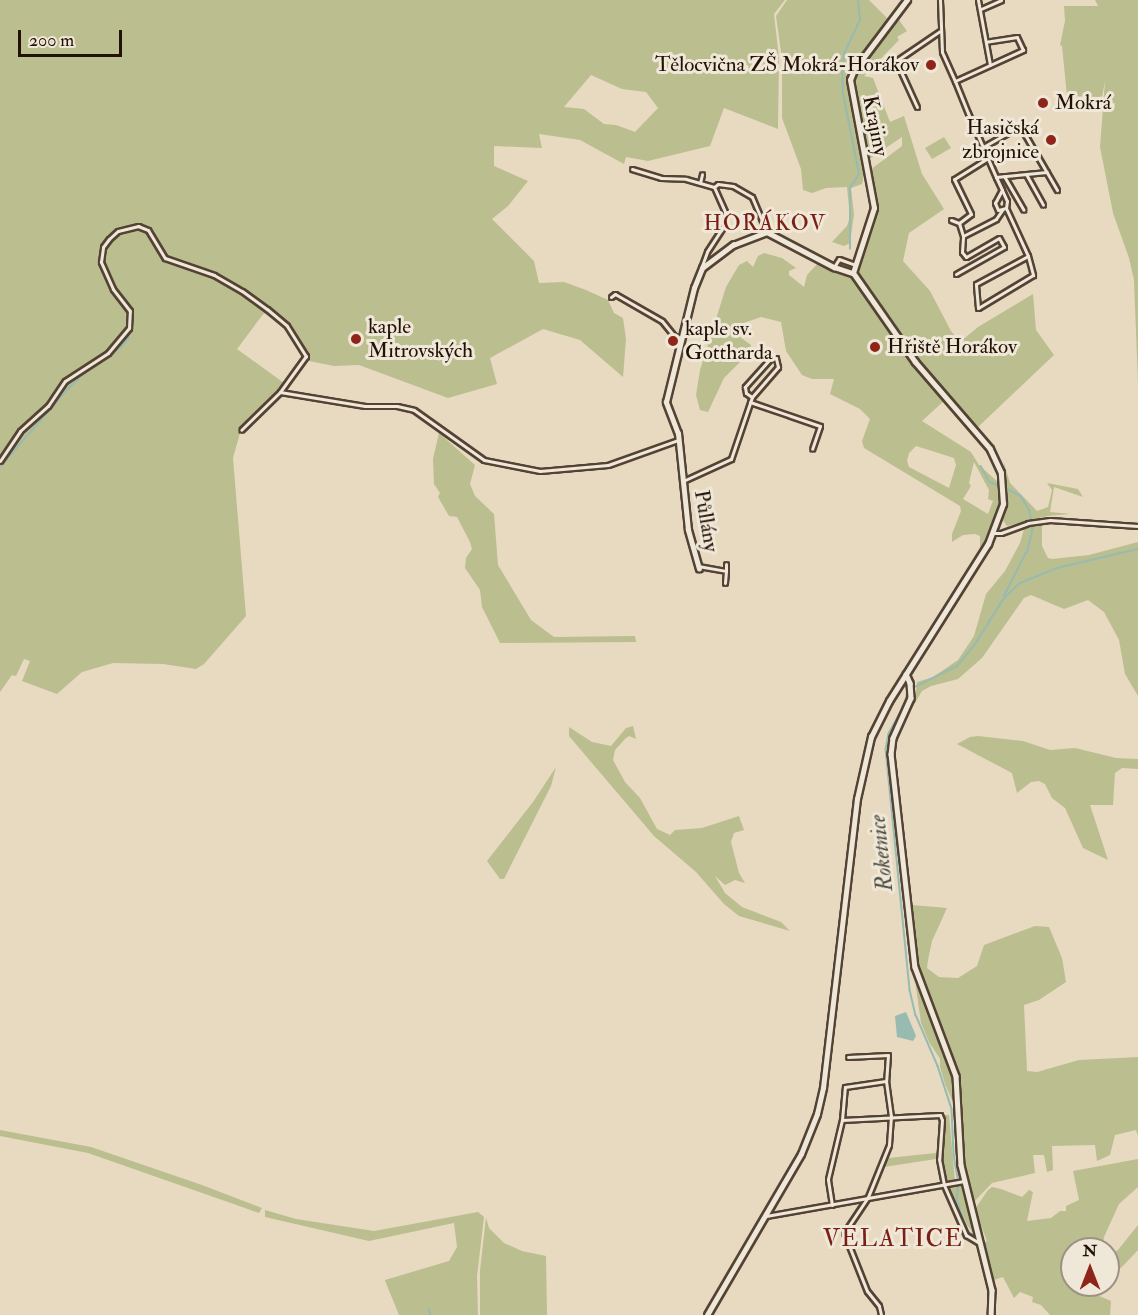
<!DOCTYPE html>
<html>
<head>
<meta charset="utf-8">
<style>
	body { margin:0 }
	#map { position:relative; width:1138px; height:1315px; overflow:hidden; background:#e7dac1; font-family:"IM FELL Double Pica",serif }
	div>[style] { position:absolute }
	.green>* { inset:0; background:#bbbe8f }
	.water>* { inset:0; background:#97bbb0 }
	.stream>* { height:1.5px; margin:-0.75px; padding:0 0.75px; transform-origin:0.75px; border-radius:0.75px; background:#97bbb0 }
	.roads { filter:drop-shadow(2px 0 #544334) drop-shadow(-2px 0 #544334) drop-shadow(0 2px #544334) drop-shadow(0 -2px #544334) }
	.minor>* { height:3px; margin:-1.5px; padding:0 1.5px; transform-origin:1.5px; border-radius:1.5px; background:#efe7d7 }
	.tertiary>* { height:4.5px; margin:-2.25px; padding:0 2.25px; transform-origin:2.25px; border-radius:2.25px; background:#efe7d7 }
	.dots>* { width:16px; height:16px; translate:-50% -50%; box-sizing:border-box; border:3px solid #efe7d7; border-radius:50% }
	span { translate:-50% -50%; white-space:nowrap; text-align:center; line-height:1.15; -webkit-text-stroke:6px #efe7d7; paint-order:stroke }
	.poi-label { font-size:21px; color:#231105 }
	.right { translate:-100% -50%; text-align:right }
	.left { translate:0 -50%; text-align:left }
	.street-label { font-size:21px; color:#231105 }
	.neighbourhood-label { font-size:22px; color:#7a1f14; letter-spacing:1.5px }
	.water-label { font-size:22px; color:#4c4c41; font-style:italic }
	.quarter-label { font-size:24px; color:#7a1f14; letter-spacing:1.5px }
	.north { position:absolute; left:1060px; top:1237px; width:60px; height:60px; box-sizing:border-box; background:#efe7d7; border:2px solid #9d9183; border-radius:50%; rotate:0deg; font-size:16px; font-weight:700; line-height:24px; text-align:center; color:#231105 }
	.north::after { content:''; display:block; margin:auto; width:21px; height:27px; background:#8f2418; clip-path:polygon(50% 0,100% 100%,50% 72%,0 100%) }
	.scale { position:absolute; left:18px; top:30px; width:104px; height:27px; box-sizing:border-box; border:3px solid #231105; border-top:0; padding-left:8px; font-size:18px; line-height:21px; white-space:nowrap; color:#231105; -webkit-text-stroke:4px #efe7d7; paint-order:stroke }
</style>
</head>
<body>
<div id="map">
	<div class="green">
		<div style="clip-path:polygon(evenodd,0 0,785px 0,774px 14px,779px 58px,778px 129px,724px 108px,710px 146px,648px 161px,626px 157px,624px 164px,580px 140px,539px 134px,542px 148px,494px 146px,494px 166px,528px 181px,508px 206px,492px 219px,534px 261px,539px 283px,564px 282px,586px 290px,608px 300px,614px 313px,623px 318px,626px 339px,623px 377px,580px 340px,543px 329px,490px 358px,497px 384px,448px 398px,359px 365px,334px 366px,309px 361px,309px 357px,286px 329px,264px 313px,237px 349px,284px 383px,242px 426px,233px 458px,246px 616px,204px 664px,196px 669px,163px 664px,113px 663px,82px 672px,57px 694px,22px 681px,30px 661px,24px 659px,16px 676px,12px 675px,0 692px,0 0,591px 75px,622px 89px,646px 92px,658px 108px,635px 132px,616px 125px,604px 124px,584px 109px,564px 107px,591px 75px)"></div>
		<div style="clip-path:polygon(787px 0,869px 0,888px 19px,851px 67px,847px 77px,864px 174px,862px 184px,851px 188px,854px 214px,850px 243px,844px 246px,832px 242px,847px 226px,850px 217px,847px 187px,826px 188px,812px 193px,803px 190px,801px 169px,782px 118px,782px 59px,776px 16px)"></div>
		<div style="clip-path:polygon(1095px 0,1138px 0,1138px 384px,1134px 280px,1129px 258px,1113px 213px,1100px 147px,1105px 81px,1102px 97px,1067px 96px,1062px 46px,1060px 45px,1065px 21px,1064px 6px,1098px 6px)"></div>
		<div style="clip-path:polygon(899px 20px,907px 31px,897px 37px,899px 40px,864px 76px,873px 78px,890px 122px,904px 116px,922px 174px,944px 209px,909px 233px,903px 261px,930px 291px,951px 331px,960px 342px,978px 327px,1033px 294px,1036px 330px,1054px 355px,978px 427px,918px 361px,862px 280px,858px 271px,859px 260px,879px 209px,870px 170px,902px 146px,902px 137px,868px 160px,852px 86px,854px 73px,870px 51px)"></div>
		<div style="clip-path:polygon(944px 137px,951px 148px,932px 159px,925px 148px)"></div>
		<div style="clip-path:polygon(evenodd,764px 253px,782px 258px,796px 268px,789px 271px,789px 275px,804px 287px,807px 275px,819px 262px,847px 275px,859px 285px,907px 355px,945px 400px,922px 421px,971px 452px,979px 465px,1000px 484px,1005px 481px,1004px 463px,1010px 483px,1037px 511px,1048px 507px,1052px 490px,1047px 483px,1078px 489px,1083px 497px,1054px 487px,1050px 512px,1070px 514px,1047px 516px,1007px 526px,1003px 520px,1005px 505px,1000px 504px,980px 552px,980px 536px,975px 534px,963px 535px,952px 542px,952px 534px,961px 511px,960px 506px,864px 448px,862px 441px,870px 419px,860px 409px,830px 394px,834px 379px,812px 379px,802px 375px,786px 351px,781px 322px,761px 317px,735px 326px,736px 334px,751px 345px,749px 353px,724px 378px,708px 412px,700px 410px,696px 395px,700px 370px,726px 287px,739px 265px,747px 261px,753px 267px,758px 256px,764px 253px,916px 446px,954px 458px,956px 465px,949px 488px,909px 467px,907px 461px,909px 453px,916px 446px,764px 253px,974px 462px,989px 490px,988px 499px,993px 501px,988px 514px,963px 499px,971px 486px,969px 483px,974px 462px)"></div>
		<div style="clip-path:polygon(439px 433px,475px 465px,470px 484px,475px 496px,494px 514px,498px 565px,531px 620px,554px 637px,635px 636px,636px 642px,500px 643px,482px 607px,480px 590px,465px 568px,466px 558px,472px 549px,470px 542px,457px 517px,449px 516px,438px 497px,440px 493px,434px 484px,433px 459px)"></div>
		<div style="clip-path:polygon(1042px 525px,1042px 546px,1048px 558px,1052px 559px,1089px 555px,1138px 542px,1138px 696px,1125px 674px,1119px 640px,1104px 612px,1088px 600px,1064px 609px,1031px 595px,1024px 598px,982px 658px,958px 679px,931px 686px,922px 691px,905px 720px,916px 692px,917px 682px,933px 677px,958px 660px,974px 636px,986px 594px,1005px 571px,1020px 543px,1024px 529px)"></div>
		<div style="clip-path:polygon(633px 726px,636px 739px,629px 736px,625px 739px,615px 750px,613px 760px,625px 782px,640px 798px,657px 829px,670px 835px,675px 830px,702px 828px,739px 816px,744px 830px,734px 833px,731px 842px,739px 873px,745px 883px,735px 880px,725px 885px,715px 876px,725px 893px,742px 907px,781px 922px,790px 931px,739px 916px,724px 904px,696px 872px,654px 836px,569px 736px,569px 727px,592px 742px,611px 746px,626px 728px)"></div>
		<div style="clip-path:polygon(978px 736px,1023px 741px,1050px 750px,1075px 748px,1116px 758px,1138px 759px,1138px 769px,1122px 768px,1115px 773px,1113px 805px,1090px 805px,1108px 860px,1083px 848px,1065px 808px,1052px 798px,1045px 784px,1039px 781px,1031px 782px,1017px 793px,1012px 773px,957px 744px,970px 737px)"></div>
		<div style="clip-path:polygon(556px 767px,551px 786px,504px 879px,500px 879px,487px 861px,533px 802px)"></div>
		<div style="clip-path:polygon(912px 905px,947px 908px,932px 941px,928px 960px,927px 968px,939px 977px,958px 978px,977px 966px,984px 945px,1035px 926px,1049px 927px,1062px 958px,1066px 982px,1039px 1000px,1024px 1005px,1027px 1071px,1037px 1072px,1079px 1060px,1138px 1057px,1138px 1136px,1136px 1130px,1115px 1135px,1110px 1155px,1097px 1161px,1095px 1145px,1052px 1146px,1053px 1170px,1047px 1172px,1044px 1155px,1033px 1155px,1035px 1173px,992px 1183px,972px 1204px,960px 1127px,959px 1074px,919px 978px)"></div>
		<div style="clip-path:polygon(915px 980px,950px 1061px,954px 1100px,952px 1100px,945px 1084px,940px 1067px,940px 1059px,929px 1042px,921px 1023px)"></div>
		<div style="clip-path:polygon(945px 1115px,949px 1115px,955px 1182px,962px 1186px,976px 1236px,967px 1225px,961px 1209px,957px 1209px,944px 1185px,941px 1165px)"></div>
		<div style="clip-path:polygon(0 1130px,91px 1147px,202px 1185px,262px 1208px,259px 1213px,245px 1208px,88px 1153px,0 1136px)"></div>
		<div style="clip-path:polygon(936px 1153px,936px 1159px,884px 1167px,888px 1158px)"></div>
		<div style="clip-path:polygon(1138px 1159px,1138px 1187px,1119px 1204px,1104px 1237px,1103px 1244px,1108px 1249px,1072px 1249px,1072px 1285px,1094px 1285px,1097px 1295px,1111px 1301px,1110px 1315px,1050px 1315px,1041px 1305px,1032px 1302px,1033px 1297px,1020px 1292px,1014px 1298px,1003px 1277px,991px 1281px,983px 1243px,987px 1241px,975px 1209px,988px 1190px,992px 1187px,1001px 1189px,1022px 1197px,1029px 1190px,1033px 1192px,1027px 1221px,1051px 1218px,1060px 1211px,1066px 1211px,1066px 1206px,1079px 1200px,1073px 1171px)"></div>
		<div style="clip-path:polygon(265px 1210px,296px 1219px,374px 1231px,478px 1212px,484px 1217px,477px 1276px,478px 1315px,399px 1315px,386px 1283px,385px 1280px,449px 1261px,457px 1247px,454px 1223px,369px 1241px,265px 1217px)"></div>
		<div style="clip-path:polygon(486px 1218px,489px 1228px,504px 1243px,522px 1251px,546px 1256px,547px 1315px,480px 1315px,480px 1270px)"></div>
		<div style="clip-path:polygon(1138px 1225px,1138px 1250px,1121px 1268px,1108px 1270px,1108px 1249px,1113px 1253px,1118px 1250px)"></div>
	</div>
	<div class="water">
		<div style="clip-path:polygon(906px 1012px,916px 1036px,913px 1041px,897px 1037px,895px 1016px)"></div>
	</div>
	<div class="stream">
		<div style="left:850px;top:249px;width:61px;rotate:-90deg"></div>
		<div style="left:850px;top:188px;width:17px;rotate:-57deg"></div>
		<div style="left:859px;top:174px;width:82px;rotate:-101.3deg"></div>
		<div style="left:843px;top:94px;width:24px;rotate:-92deg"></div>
		<div style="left:842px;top:70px;width:18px;rotate:-81deg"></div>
		<div style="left:845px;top:52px;width:35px;rotate:-65deg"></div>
		<div style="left:860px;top:20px;width:20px;rotate:-96deg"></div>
		<div style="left:981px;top:466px;width:18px;rotate:61deg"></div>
		<div style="left:990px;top:482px;width:11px;rotate:22deg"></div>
		<div style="left:0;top:467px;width:103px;rotate:-48.9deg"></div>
		<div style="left:68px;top:389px;width:21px;rotate:-45deg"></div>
		<div style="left:83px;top:374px;width:47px;rotate:-35.4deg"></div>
		<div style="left:121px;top:347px;width:12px;rotate:-48deg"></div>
		<div style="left:1004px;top:487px;width:19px;rotate:28deg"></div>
		<div style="left:1021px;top:496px;width:17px;rotate:59deg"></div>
		<div style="left:1030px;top:511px;width:19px;rotate:81deg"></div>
		<div style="left:1033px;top:530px;width:21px;rotate:104deg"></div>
		<div style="left:1028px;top:550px;width:51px;rotate:117.1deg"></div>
		<div style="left:913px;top:688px;width:49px;rotate:-26.6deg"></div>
		<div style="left:957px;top:666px;width:26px;rotate:-50deg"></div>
		<div style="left:974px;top:646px;width:57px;rotate:-58deg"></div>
		<div style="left:1004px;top:598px;width:22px;rotate:-43deg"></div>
		<div style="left:1020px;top:583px;width:40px;rotate:-22deg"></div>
		<div style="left:1057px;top:568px;width:83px;rotate:-13.2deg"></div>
		<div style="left:908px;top:689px;width:14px;rotate:98deg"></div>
		<div style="left:906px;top:703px;width:35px;rotate:119deg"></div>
		<div style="left:889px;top:734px;width:15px;rotate:101deg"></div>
		<div style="left:886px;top:749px;width:242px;rotate:84.3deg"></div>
		<div style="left:910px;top:990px;width:26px;rotate:77deg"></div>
		<div style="left:916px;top:1015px;width:56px;rotate:66.7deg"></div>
		<div style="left:938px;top:1066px;width:45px;rotate:72deg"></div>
		<div style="left:952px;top:1109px;width:46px;rotate:87.5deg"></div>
		<div style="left:954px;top:1155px;width:27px;rotate:80deg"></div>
		<div style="left:959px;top:1182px;width:18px;rotate:96deg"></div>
		<div style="left:957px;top:1200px;width:33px;rotate:70deg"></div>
		<div style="left:968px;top:1231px;width:22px;rotate:36deg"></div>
		<div style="left:986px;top:1244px;width:37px;rotate:79deg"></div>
		<div style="left:429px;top:1309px;width:6px;rotate:72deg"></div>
	</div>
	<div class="roads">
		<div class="minor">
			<div style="left:940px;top:0;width:52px;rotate:87.8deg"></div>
			<div style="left:942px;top:52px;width:32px;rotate:66deg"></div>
			<div style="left:955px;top:81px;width:35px;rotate:68deg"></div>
			<div style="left:968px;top:113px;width:70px;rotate:66.4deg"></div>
			<div style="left:996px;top:177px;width:14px;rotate:65deg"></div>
			<div style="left:1002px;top:190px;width:12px;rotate:66deg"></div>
			<div style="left:1007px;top:201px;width:7px;rotate:98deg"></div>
			<div style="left:1006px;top:208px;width:8px;rotate:166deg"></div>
			<div style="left:998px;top:210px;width:8px;rotate:-113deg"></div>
			<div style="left:995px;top:203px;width:15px;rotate:-62deg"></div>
			<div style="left:978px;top:0;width:66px;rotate:79.5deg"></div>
			<div style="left:981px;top:9px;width:22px;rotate:-24deg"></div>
			<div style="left:955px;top:81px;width:75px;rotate:-24.5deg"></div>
			<div style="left:1023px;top:50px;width:14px;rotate:-115deg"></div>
			<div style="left:1017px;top:37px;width:31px;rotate:171deg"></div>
			<div style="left:917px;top:107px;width:51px;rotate:-114.5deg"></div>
			<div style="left:896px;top:61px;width:53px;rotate:-34.3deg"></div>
			<div style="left:983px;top:147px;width:43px;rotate:-29.6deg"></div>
			<div style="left:1020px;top:126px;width:74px;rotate:60deg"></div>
			<div style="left:988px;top:158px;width:40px;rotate:148deg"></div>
			<div style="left:954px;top:179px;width:39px;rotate:64deg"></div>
			<div style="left:971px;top:214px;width:15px;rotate:143deg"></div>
			<div style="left:959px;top:223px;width:14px;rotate:73deg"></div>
			<div style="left:963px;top:236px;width:37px;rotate:-27deg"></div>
			<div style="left:996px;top:219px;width:11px;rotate:-56deg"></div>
			<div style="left:632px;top:169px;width:30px;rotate:17deg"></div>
			<div style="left:661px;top:178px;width:25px;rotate:2deg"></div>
			<div style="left:686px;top:179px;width:29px;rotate:16deg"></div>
			<div style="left:714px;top:187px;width:27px;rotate:66deg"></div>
			<div style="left:725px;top:212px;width:12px;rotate:90deg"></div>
			<div style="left:725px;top:224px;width:33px;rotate:123deg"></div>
			<div style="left:707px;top:252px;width:15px;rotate:110deg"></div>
			<div style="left:1026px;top:174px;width:35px;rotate:61deg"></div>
			<div style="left:1004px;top:176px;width:39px;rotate:60deg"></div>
			<div style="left:996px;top:177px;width:51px;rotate:-5.6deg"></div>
			<div style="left:700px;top:183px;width:9px;rotate:-77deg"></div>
			<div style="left:714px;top:187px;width:5px;rotate:-37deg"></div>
			<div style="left:718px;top:184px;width:15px;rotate:8deg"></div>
			<div style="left:733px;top:186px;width:22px;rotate:30deg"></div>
			<div style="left:752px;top:197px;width:38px;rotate:67deg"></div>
			<div style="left:1006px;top:208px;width:53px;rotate:65.4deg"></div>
			<div style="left:1028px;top:256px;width:20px;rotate:75deg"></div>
			<div style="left:1033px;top:275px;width:64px;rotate:149deg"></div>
			<div style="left:978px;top:308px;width:24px;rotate:-95deg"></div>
			<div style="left:976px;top:284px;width:59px;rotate:-28.3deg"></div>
			<div style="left:951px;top:220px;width:9px;rotate:21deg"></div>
			<div style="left:834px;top:267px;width:9px;rotate:-58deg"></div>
			<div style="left:839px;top:259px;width:15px;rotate:20deg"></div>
			<div style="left:956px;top:274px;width:55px;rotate:-29.4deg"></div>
			<div style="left:1004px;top:247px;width:10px;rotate:-119deg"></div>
			<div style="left:999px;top:238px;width:38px;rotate:150deg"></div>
			<div style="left:966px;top:257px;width:6px;rotate:-129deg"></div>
			<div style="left:962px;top:252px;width:16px;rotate:-86deg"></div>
			<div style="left:611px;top:297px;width:5px;rotate:-37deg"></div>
			<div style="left:615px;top:294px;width:54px;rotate:29.9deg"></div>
			<div style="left:662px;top:321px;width:19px;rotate:51deg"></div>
			<div style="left:674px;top:336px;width:7px;rotate:16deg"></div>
			<div style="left:280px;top:392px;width:86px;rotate:9.4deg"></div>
			<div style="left:365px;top:406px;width:32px"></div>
			<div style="left:397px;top:406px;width:17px;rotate:13deg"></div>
			<div style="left:414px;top:410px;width:86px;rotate:35.5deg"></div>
			<div style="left:484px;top:460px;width:57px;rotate:11.1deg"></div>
			<div style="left:540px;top:471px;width:68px;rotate:-5deg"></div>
			<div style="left:608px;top:465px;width:74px;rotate:-19.7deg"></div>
			<div style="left:750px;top:402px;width:74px;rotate:18.9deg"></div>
			<div style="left:820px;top:426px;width:24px;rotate:109deg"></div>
			<div style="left:0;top:461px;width:36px;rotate:-56deg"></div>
			<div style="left:20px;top:431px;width:38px;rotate:-42deg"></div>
			<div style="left:48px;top:406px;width:30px;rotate:-56deg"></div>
			<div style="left:65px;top:381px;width:51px;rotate:-33.1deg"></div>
			<div style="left:108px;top:353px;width:33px;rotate:-50deg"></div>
			<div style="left:129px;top:328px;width:17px;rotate:-87deg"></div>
			<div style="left:130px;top:311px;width:28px;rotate:-128deg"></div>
			<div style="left:113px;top:289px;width:30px;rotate:-114deg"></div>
			<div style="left:101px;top:262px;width:15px;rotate:-82deg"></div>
			<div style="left:103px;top:247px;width:10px;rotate:-53deg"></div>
			<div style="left:109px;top:239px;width:12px;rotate:-42deg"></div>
			<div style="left:118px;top:231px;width:21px;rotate:-14deg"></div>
			<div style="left:138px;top:226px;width:11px;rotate:22deg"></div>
			<div style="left:148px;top:230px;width:33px;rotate:59deg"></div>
			<div style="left:165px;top:258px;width:52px;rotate:19.1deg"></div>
			<div style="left:214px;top:275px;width:32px;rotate:30deg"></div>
			<div style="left:242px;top:291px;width:31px;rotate:36deg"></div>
			<div style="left:267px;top:309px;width:26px;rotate:40deg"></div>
			<div style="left:287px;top:326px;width:36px;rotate:58deg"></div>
			<div style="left:306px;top:356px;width:44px;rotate:125.8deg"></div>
			<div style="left:280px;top:392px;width:54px;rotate:135.7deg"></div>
			<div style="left:683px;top:481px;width:53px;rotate:-24.6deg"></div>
			<div style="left:731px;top:459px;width:65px;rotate:-71.3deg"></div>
			<div style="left:752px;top:397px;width:40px;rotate:-49deg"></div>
			<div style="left:778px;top:367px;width:9px;rotate:-103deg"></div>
			<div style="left:776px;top:358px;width:6px;rotate:171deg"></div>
			<div style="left:770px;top:359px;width:38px;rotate:132deg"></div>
			<div style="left:745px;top:387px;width:6px;rotate:81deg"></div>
			<div style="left:746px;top:393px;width:7px;rotate:34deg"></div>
			<div style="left:994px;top:533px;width:7px"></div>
			<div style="left:1001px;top:533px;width:29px;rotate:-20deg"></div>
			<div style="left:1028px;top:523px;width:22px;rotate:-8deg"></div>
			<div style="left:1050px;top:520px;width:88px;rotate:3.9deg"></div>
			<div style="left:698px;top:566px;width:28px;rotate:10deg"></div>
			<div style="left:726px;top:571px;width:12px;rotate:95deg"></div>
			<div style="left:726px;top:571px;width:7px;rotate:-90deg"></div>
			<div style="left:848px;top:1057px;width:40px;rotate:-2.9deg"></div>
			<div style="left:888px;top:1055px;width:26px;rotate:94deg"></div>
			<div style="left:886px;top:1081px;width:35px;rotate:82deg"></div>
			<div style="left:891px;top:1116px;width:29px;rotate:94deg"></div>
			<div style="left:889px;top:1145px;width:56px;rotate:112deg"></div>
			<div style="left:868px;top:1197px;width:43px;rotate:123.7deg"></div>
			<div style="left:844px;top:1233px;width:62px;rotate:68.4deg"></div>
			<div style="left:867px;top:1291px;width:19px;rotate:51deg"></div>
			<div style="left:879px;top:1306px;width:9px;rotate:77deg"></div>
			<div style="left:842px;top:1120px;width:98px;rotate:-2.9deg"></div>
			<div style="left:940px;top:1115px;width:5px;rotate:68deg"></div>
			<div style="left:942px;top:1120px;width:39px;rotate:94deg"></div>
			<div style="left:939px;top:1159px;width:26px;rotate:79deg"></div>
			<div style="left:944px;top:1185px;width:55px;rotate:66.3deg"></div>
			<div style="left:966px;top:1235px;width:17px;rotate:31deg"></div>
			<div style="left:832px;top:1205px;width:26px;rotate:-99deg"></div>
			<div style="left:828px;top:1179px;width:61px;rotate:-76.7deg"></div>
			<div style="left:842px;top:1120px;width:33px;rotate:-85deg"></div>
			<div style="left:845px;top:1087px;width:41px;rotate:-8.3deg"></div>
			<div style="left:766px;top:1216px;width:201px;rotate:-10deg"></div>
		</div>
		<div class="tertiary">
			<div style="left:853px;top:273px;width:68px;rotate:-72.1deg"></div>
			<div style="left:874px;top:208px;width:130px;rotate:-100.6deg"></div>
			<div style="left:850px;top:80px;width:11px;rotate:-68deg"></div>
			<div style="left:854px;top:70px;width:88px;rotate:-52.9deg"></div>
			<div style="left:699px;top:569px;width:41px;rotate:-105.8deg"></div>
			<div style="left:688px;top:530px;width:97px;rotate:-95.9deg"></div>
			<div style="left:678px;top:434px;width:34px;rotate:-111deg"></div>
			<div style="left:666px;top:402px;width:117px;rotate:-76.2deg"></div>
			<div style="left:694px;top:288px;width:22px;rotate:-68deg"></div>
			<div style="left:702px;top:268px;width:39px;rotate:-37deg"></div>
			<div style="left:733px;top:245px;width:36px;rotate:-21deg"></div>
			<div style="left:767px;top:232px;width:76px;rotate:27.6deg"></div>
			<div style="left:834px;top:267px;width:20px;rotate:18deg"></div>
			<div style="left:906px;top:674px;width:10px;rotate:66deg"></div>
			<div style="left:910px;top:683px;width:15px;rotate:86deg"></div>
			<div style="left:911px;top:698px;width:44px;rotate:114.2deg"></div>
			<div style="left:893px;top:738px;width:16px;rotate:97deg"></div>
			<div style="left:891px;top:754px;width:214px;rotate:83.6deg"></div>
			<div style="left:915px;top:967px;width:116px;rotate:69.4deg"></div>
			<div style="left:956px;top:1076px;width:89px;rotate:86.8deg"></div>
			<div style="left:961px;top:1165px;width:129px;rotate:76.1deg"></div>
			<div style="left:992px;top:1290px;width:25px;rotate:92deg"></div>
			<div style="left:707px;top:1315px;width:186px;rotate:-59.7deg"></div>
			<div style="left:801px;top:1154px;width:43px;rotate:-68.2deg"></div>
			<div style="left:817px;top:1114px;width:27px;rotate:-77deg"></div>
			<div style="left:823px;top:1088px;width:291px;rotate:-83.3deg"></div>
			<div style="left:857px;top:799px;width:64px;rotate:-77.3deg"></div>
			<div style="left:871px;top:737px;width:40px;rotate:-63.4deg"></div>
			<div style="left:889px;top:701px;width:186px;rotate:-57.8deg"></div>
			<div style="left:988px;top:544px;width:43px;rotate:-69.4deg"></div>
			<div style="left:1003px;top:504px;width:31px;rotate:-94deg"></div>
			<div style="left:1001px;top:473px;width:26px;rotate:-115deg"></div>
			<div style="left:990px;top:449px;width:115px;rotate:-130.8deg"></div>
			<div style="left:915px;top:362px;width:108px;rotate:-124.9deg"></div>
		</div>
	</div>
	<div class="dots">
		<div style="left:931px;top:65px;background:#8f2418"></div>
		<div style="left:1043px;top:103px;background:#8f2418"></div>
		<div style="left:1051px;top:140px;background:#8f2418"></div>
		<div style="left:356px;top:339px;background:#8f2418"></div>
		<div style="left:673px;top:341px;background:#8f2418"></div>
		<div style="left:875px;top:347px;background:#8f2418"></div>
	</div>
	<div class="poi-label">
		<span class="right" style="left:919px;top:65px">Tělocvična ZŠ Mokrá-Horákov</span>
		<span class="left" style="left:1055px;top:103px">Mokrá</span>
		<span class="right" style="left:1039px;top:140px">Hasičská<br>zbrojnice</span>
		<span class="left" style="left:368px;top:339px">kaple<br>Mitrovských</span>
		<span class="left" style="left:685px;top:341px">kaple sv.<br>Gottharda</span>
		<span class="left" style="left:887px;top:347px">Hřiště Horákov</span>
	</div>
	<div class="street-label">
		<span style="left:875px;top:126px;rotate:79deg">Krajiny</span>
		<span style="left:706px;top:521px;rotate:80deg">Půllány</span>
	</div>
	<div class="neighbourhood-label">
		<span style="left:765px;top:224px">HORÁKOV</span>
	</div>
	<div class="water-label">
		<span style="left:882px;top:853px;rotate:-96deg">Roketnice</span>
	</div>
	<div class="quarter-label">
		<span style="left:893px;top:1239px">VELATICE</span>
	</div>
	<div class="north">N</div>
	<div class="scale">200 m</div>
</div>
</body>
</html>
